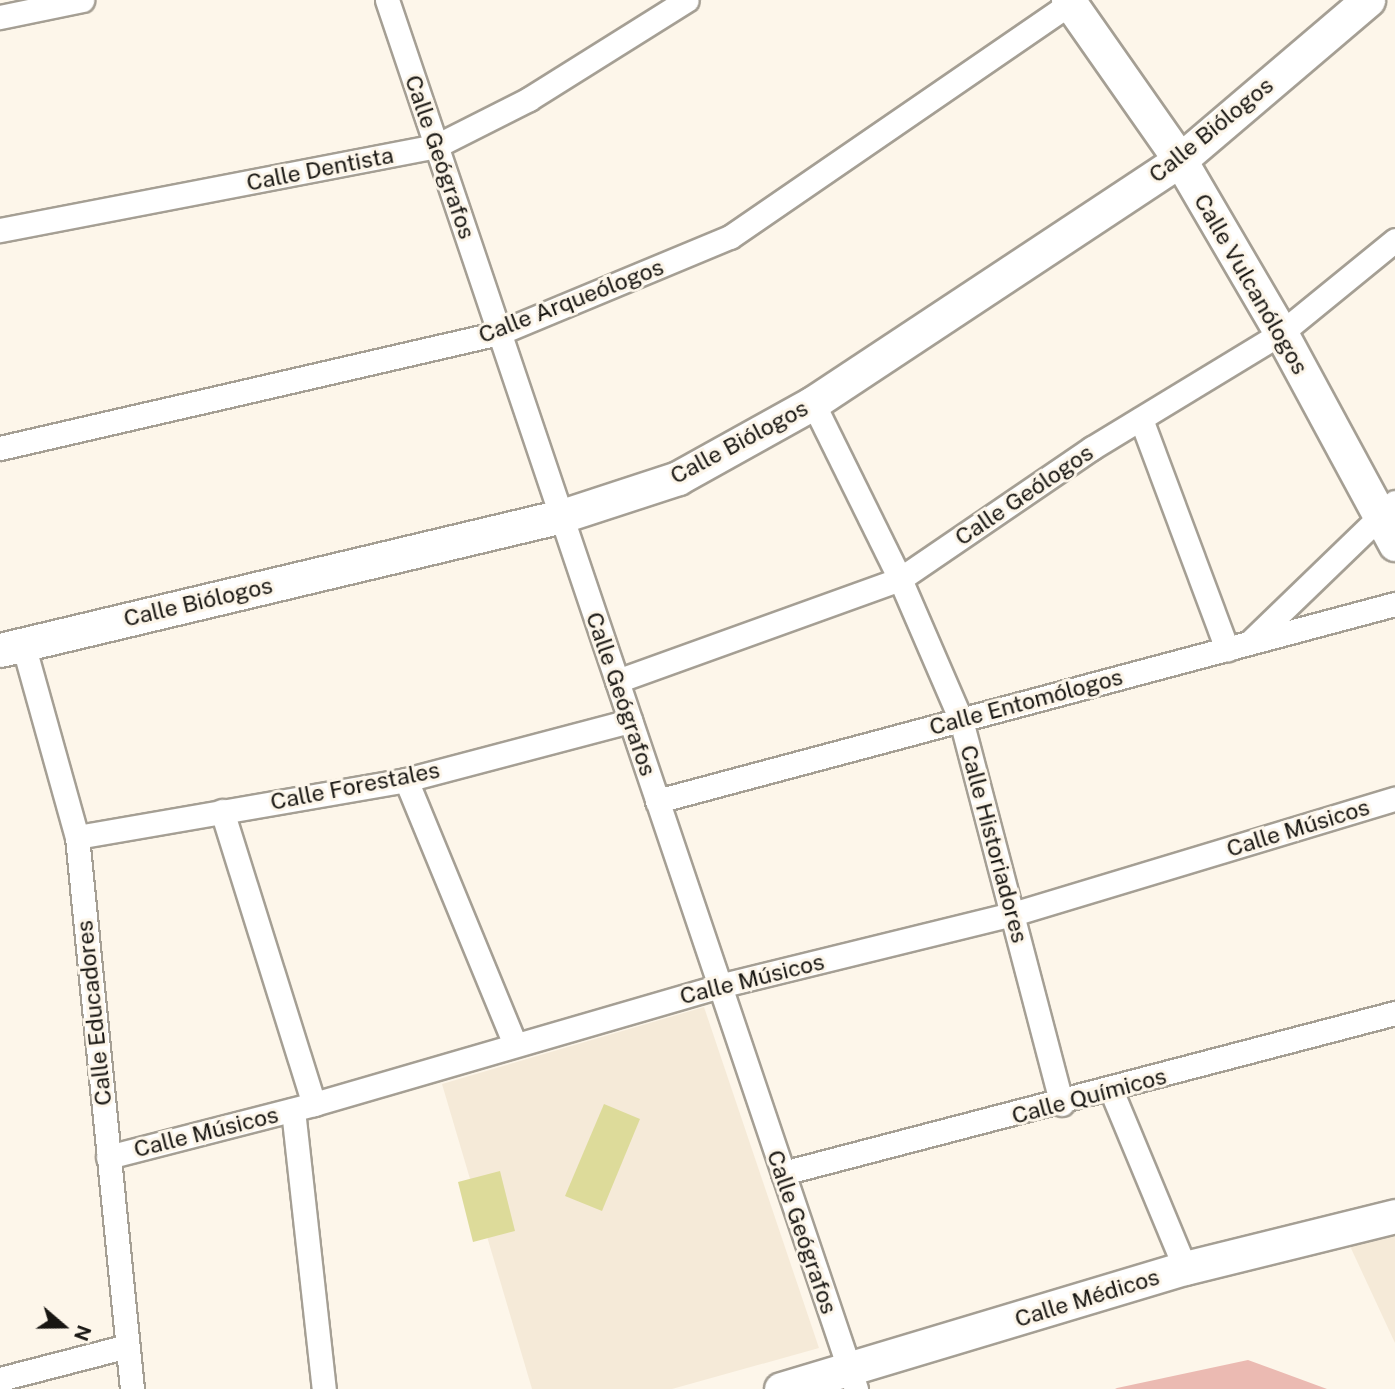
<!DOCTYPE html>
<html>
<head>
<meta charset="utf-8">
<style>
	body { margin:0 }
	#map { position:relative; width:1395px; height:1389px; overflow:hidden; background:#fdf6ea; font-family:"Public Sans",sans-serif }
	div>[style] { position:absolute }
	.built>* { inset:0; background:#f5ead8 }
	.green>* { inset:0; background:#ebbab2 }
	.building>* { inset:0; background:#dddb9a }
	.roads { filter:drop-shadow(2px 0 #a59f94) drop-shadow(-2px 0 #a59f94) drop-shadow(0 2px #a59f94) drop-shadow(0 -2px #a59f94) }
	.street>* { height:23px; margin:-11.5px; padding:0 11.5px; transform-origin:11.5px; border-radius:11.5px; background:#fff }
	.secondary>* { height:33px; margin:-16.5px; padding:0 16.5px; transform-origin:16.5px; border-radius:16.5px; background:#fff }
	span { translate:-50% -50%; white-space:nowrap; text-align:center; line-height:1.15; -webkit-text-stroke:6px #fdf6ea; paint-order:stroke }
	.street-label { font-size:23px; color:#181612 }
	.north { position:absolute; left:28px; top:1291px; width:70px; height:70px; -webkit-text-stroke:5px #fdf6ea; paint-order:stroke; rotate:110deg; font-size:19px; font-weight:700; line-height:28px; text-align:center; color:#181612 }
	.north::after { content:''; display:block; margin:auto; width:24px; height:32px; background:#181612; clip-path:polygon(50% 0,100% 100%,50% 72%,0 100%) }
</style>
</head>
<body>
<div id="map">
	<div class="built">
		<div style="clip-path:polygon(704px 1007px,819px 1348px,672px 1389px,532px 1389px,442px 1084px)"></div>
		<div style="clip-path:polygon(1395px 1232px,1395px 1343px,1349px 1244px)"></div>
	</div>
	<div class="green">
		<div style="clip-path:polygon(1248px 1360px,1327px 1389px,1115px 1389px,1117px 1388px)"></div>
	</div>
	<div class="building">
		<div style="clip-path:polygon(604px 1104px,640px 1119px,602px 1211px,565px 1196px)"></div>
		<div style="clip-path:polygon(500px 1171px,515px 1231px,473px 1242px,458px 1182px)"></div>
	</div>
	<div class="roads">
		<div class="street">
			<div style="left:387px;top:0;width:1466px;rotate:71.34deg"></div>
			<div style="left:0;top:17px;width:84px;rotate:-11.7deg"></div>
			<div style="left:0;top:230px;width:444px;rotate:-10.9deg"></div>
			<div style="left:436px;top:146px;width:104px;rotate:-26.8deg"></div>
			<div style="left:529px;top:99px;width:186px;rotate:-32.1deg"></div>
			<div style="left:813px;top:403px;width:196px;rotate:63.7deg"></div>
			<div style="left:900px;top:579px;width:154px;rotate:66.6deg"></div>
			<div style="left:961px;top:720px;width:397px;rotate:75.3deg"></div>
			<div style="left:1141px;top:419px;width:246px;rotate:69.5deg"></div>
			<div style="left:0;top:448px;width:512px;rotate:-12.98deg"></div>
			<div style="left:499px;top:333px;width:250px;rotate:-22.6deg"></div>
			<div style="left:730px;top:237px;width:419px;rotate:-34.5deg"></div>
			<div style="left:1251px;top:641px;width:200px;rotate:-44deg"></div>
			<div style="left:23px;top:644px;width:200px;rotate:74.4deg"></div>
			<div style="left:77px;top:837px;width:555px;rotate:84.31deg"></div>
			<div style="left:617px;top:681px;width:301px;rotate:-19.8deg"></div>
			<div style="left:900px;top:579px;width:232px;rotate:-34.3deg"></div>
			<div style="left:1092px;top:448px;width:221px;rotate:-31.3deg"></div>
			<div style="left:1281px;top:333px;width:147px;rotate:-39.2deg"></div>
			<div style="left:406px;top:780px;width:286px;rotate:67.6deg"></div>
			<div style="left:657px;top:801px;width:764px;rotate:-14.95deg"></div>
			<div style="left:222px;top:811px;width:307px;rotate:72.6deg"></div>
			<div style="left:77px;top:837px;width:334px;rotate:-9.8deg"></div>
			<div style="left:406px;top:780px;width:232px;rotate:-14.8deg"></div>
			<div style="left:1111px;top:1090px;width:193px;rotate:67.4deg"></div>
			<div style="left:293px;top:1110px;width:281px;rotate:83.7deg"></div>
			<div style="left:108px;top:1157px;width:213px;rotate:-14.4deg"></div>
			<div style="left:314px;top:1104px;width:422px;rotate:-16.2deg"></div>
			<div style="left:719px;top:986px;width:303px;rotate:-13.8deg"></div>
			<div style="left:1013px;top:914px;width:399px;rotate:-16.8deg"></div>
			<div style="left:783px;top:1173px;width:633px;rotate:-14.65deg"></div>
			<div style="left:0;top:1379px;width:132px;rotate:-14.5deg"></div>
		</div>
		<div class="secondary">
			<div style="left:1068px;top:0;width:195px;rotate:55deg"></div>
			<div style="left:1180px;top:160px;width:200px;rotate:59.7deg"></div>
			<div style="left:1281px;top:333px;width:240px;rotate:61.6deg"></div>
			<div style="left:0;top:650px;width:578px;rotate:-13.41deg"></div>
			<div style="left:562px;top:516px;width:122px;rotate:-18.1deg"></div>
			<div style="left:678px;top:478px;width:154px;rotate:-29.1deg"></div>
			<div style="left:813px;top:403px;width:440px;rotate:-33.5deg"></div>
			<div style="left:1180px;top:160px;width:247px;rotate:-40.4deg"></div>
			<div style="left:781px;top:1389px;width:422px;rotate:-16.7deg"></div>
			<div style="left:1185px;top:1268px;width:216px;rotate:-13.9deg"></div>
		</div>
	</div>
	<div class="street-label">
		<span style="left:1211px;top:130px;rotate:-39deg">Calle Biólogos</span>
		<span style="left:440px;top:157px;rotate:71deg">Calle Geógrafos</span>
		<span style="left:320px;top:169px;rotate:-11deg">Calle Dentista</span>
		<span style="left:1251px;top:284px;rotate:60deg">Calle Vulcanólogos</span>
		<span style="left:571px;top:301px;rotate:-21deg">Calle Arqueólogos</span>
		<span style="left:739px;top:442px;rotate:-28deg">Calle Biólogos</span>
		<span style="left:1024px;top:495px;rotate:-34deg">Calle Geólogos</span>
		<span style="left:198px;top:602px;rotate:-13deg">Calle Biólogos</span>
		<span style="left:621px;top:694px;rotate:71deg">Calle Geógrafos</span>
		<span style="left:1026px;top:702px;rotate:-15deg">Calle Entomólogos</span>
		<span style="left:355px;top:786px;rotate:-11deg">Calle Forestales</span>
		<span style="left:1298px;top:828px;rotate:-17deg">Calle Músicos</span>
		<span style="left:994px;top:844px;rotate:75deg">Calle Historiadores</span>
		<span style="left:752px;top:979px;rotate:-14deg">Calle Músicos</span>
		<span style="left:94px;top:1013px;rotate:-96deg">Calle Educadores</span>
		<span style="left:1089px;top:1096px;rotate:-15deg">Calle Químicos</span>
		<span style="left:206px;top:1132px;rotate:-14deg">Calle Músicos</span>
		<span style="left:802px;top:1232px;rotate:71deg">Calle Geógrafos</span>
		<span style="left:1087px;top:1298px;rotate:-17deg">Calle Médicos</span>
	</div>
	<div class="north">N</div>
</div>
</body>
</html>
